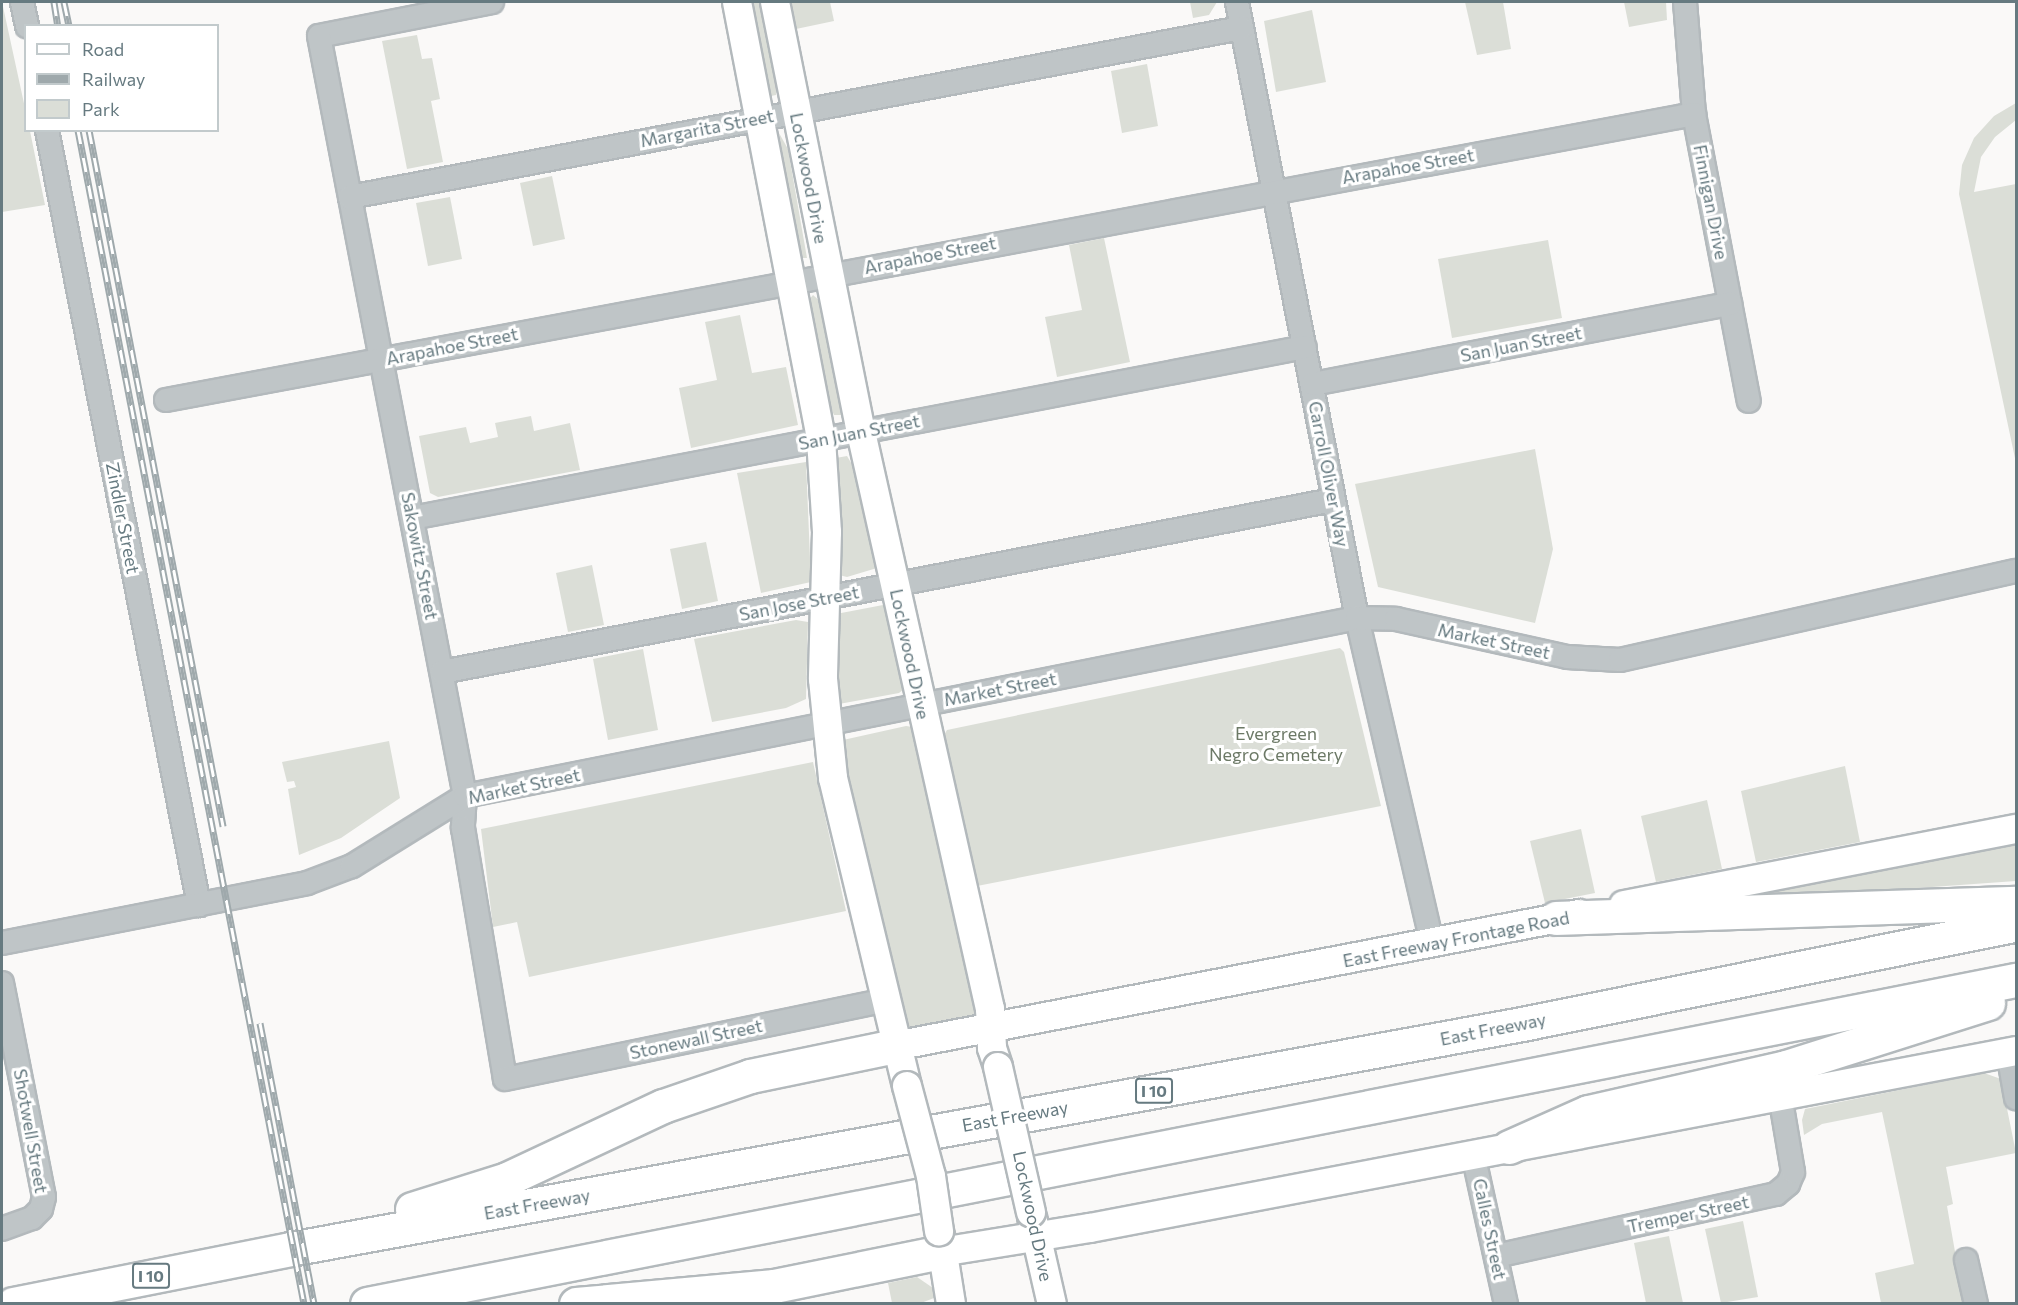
<!DOCTYPE html>
<html>
<head>
<meta charset="utf-8">
<style>
	body { margin:0 }
	#map { position:relative; width:2018px; height:1305px; overflow:hidden; background:#faf9f8; font-family:Commissioner,sans-serif }
	div>[style] { position:absolute }
	.green>* { inset:0; background:#dbded7 }
	.roads { filter:drop-shadow(2px 0 #b3b9bc) drop-shadow(-2px 0 #b3b9bc) drop-shadow(0 2px #b3b9bc) drop-shadow(0 -2px #b3b9bc) }
	.minor>* { height:22px; margin:-11px; padding:0 11px; transform-origin:11px; border-radius:11px; background:#bfc5c7 }
	.major>* { height:28px; margin:-14px; padding:0 14px; transform-origin:14px; border-radius:14px; background:#fff }
	.highway>* { height:33px; margin:-16.5px; padding:0 16.5px; transform-origin:16.5px; border-radius:16.5px; background:#fff }
	.rail>* { height:7px; margin-top:-3.5px; transform-origin:0; background:repeating-linear-gradient(90deg,#fff 0 14px,#9fa9ac 0 28px); box-sizing:border-box; border-block:2px solid #9fa9ac }
	.bridges { filter:drop-shadow(2px 0 #b3b9bc) drop-shadow(-2px 0 #b3b9bc) drop-shadow(0 2px #b3b9bc) drop-shadow(0 -2px #b3b9bc) }
	.major-bridge>* { height:28px; margin:-14px; padding:0 14px; transform-origin:14px; border-radius:14px; background:#fff }
	span { translate:-50% -50%; white-space:nowrap; text-align:center; line-height:1.15; -webkit-text-stroke:6px #fff; paint-order:stroke }
	.shield-label span { padding:2px 4px; background:#fff; border:2px solid; border-radius:4px; -webkit-text-stroke-width:0 }
	.shield-label { font-size:16px; color:#667a80; font-weight:700 }
	.street-label { font-size:18px; color:#667a80 }
	.park-label { font-size:18px; color:#6c7966 }
	.frame { position:absolute; inset:0; border:3px solid #667a80; pointer-events:none }
	.legend { position:absolute; left:24px; top:24px; width:195px; height:108px; box-sizing:border-box; background:#fff; border:2px solid #c2cacc; margin:0; padding:8px 10px; list-style:none; font-size:18px; color:#667a80 }
	.legend li { display:flex; align-items:center; gap:12px; height:30px }
	.legend b { width:30px; border:2px solid #c2cacc }
</style>
</head>
<body>
<div id="map">
	<div class="green">
		<div style="clip-path:polygon(2px 2px,25px 108px,26px 130px,30px 131px,45px 205px,2px 212px)"></div>
		<div style="clip-path:polygon(751px 2px,760px 2px,776px 87px,776px 95px,771px 96px)"></div>
		<div style="clip-path:polygon(791px 2px,830px 2px,834px 21px,796px 29px)"></div>
		<div style="clip-path:polygon(1190px 2px,1217px 2px,1209px 15px,1193px 18px)"></div>
		<div style="clip-path:polygon(1465px 2px,1503px 2px,1511px 49px,1477px 55px)"></div>
		<div style="clip-path:polygon(1624px 2px,1666px 2px,1667px 20px,1629px 27px)"></div>
		<div style="clip-path:polygon(1312px 10px,1326px 82px,1276px 92px,1264px 21px)"></div>
		<div style="clip-path:polygon(417px 35px,422px 59px,432px 58px,440px 99px,431px 101px,443px 162px,407px 169px,382px 41px)"></div>
		<div style="clip-path:polygon(1147px 64px,1158px 126px,1122px 133px,1111px 71px)"></div>
		<div style="clip-path:polygon(2016px 103px,2016px 120px,1995px 137px,1981px 157px,1974px 192px,2016px 184px,2016px 463px,1959px 194px,1962px 165px,1974px 138px,1994px 116px)"></div>
		<div style="clip-path:polygon(779px 133px,788px 149px,807px 258px,802px 258px,797px 244px)"></div>
		<div style="clip-path:polygon(552px 176px,565px 239px,533px 246px,520px 183px)"></div>
		<div style="clip-path:polygon(450px 197px,462px 259px,428px 266px,416px 203px)"></div>
		<div style="clip-path:polygon(1104px 238px,1130px 362px,1057px 377px,1045px 317px,1082px 310px,1069px 245px)"></div>
		<div style="clip-path:polygon(1548px 240px,1562px 318px,1452px 338px,1438px 259px)"></div>
		<div style="clip-path:polygon(813px 295px,821px 302px,842px 415px,834px 415px,826px 397px,808px 301px)"></div>
		<div style="clip-path:polygon(740px 315px,752px 373px,786px 367px,798px 425px,691px 448px,679px 388px,717px 380px,705px 322px)"></div>
		<div style="clip-path:polygon(531px 416px,534px 431px,570px 423px,580px 470px,438px 497px,430px 493px,419px 436px,466px 427px,470px 443px,498px 437px,495px 423px)"></div>
		<div style="clip-path:polygon(1535px 449px,1553px 549px,1535px 623px,1378px 587px,1355px 484px)"></div>
		<div style="clip-path:polygon(847px 456px,856px 471px,877px 568px,847px 577px,839px 575px,836px 458px)"></div>
		<div style="clip-path:polygon(806px 462px,811px 582px,761px 593px,737px 473px)"></div>
		<div style="clip-path:polygon(706px 542px,718px 601px,682px 609px,670px 549px)"></div>
		<div style="clip-path:polygon(592px 565px,604px 625px,568px 632px,556px 573px)"></div>
		<div style="clip-path:polygon(883px 605px,887px 607px,904px 689px,899px 693px,839px 704px,836px 701px,836px 614px)"></div>
		<div style="clip-path:polygon(796px 620px,808px 622px,806px 699px,786px 708px,712px 722px,694px 639px)"></div>
		<div style="clip-path:polygon(1340px 648px,1344px 652px,1381px 806px,977px 886px,944px 735px,947px 730px)"></div>
		<div style="clip-path:polygon(643px 649px,658px 730px,608px 740px,593px 659px)"></div>
		<div style="clip-path:polygon(906px 726px,913px 727px,978px 1016px,908px 1029px,877px 901px,853px 828px,843px 740px)"></div>
		<div style="clip-path:polygon(389px 741px,400px 798px,341px 838px,299px 855px,288px 789px,296px 787px,294px 781px,287px 782px,282px 762px)"></div>
		<div style="clip-path:polygon(813px 762px,846px 911px,529px 977px,517px 922px,493px 927px,481px 829px)"></div>
		<div style="clip-path:polygon(1845px 766px,1860px 842px,1756px 862px,1741px 791px)"></div>
		<div style="clip-path:polygon(1707px 800px,1722px 869px,1656px 882px,1641px 816px)"></div>
		<div style="clip-path:polygon(1581px 829px,1595px 893px,1545px 903px,1530px 841px)"></div>
		<div style="clip-path:polygon(2016px 838px,2016px 881px,1694px 904px)"></div>
		<div style="clip-path:polygon(1984px 1073px,2001px 1079px,2016px 1153px,1946px 1167px,1953px 1204px,1947px 1206px,1964px 1303px,1881px 1303px,1875px 1273px,1914px 1264px,1882px 1112px,1822px 1124px,1804px 1135px,1802px 1120px,1805px 1109px)"></div>
		<div style="clip-path:polygon(1743px 1221px,1758px 1297px,1721px 1303px,1705px 1229px)"></div>
		<div style="clip-path:polygon(1669px 1236px,1683px 1303px,1646px 1303px,1634px 1243px)"></div>
		<div style="clip-path:polygon(917px 1277px,933px 1288px,934px 1298px,921px 1303px,892px 1303px,888px 1283px)"></div>
	</div>
	<div class="roads">
		<div class="minor">
			<div style="left:22px;top:2px;width:25px;rotate:78deg"></div>
			<div style="left:492px;top:2px;width:176px;rotate:168.9deg"></div>
			<div style="left:319px;top:36px;width:774px;rotate:79.13deg"></div>
			<div style="left:465px;top:796px;width:32px;rotate:94deg"></div>
			<div style="left:463px;top:828px;width:254px;rotate:80.5deg"></div>
			<div style="left:505px;top:1079px;width:389px;rotate:-11.7deg"></div>
			<div style="left:1237px;top:2px;width:628px;rotate:78.98deg"></div>
			<div style="left:1357px;top:618px;width:335px;rotate:77deg"></div>
			<div style="left:1685px;top:2px;width:112px;rotate:85.4deg"></div>
			<div style="left:1694px;top:114px;width:292px;rotate:79.2deg"></div>
			<div style="left:47px;top:130px;width:790px;rotate:78.9deg"></div>
			<div style="left:350px;top:197px;width:907px;rotate:-10.74deg"></div>
			<div style="left:1313px;top:384px;width:425px;rotate:-10.9deg"></div>
			<div style="left:166px;top:400px;width:1555px;rotate:-10.6deg"></div>
			<div style="left:412px;top:518px;width:909px;rotate:-10.84deg"></div>
			<div style="left:442px;top:672px;width:907px;rotate:-10.93deg"></div>
			<div style="left:2px;top:943px;width:311px;rotate:-11.1deg"></div>
			<div style="left:307px;top:883px;width:48px;rotate:-20.7deg"></div>
			<div style="left:352px;top:866px;width:133px;rotate:-31.8deg"></div>
			<div style="left:465px;top:796px;width:910px;rotate:-11.29deg"></div>
			<div style="left:1357px;top:618px;width:39px;rotate:1deg"></div>
			<div style="left:1396px;top:619px;width:175px;rotate:12.5deg"></div>
			<div style="left:1567px;top:657px;width:53px;rotate:3.2deg"></div>
			<div style="left:1620px;top:660px;width:406px;rotate:-12.7deg"></div>
			<div style="left:2px;top:983px;width:218px;rotate:78.9deg"></div>
			<div style="left:44px;top:1197px;width:12px;rotate:104deg"></div>
			<div style="left:41px;top:1209px;width:13px;rotate:135deg"></div>
			<div style="left:32px;top:1218px;width:32px;rotate:160deg"></div>
			<div style="left:2008px;top:1053px;width:46px;rotate:79.9deg"></div>
			<div style="left:1473px;top:1154px;width:154px;rotate:77.6deg"></div>
			<div style="left:1496px;top:1256px;width:287px;rotate:-12.5deg"></div>
			<div style="left:1776px;top:1194px;width:16px;rotate:-40deg"></div>
			<div style="left:1788px;top:1184px;width:13px;rotate:-67deg"></div>
			<div style="left:1793px;top:1172px;width:78px;rotate:-99.6deg"></div>
			<div style="left:1966px;top:1260px;width:45px;rotate:77.2deg"></div>
		</div>
		<div class="major">
			<div style="left:737px;top:2px;width:445px;rotate:79.1deg"></div>
			<div style="left:821px;top:439px;width:93px;rotate:86.3deg"></div>
			<div style="left:827px;top:532px;width:147px;rotate:91.6deg"></div>
			<div style="left:823px;top:679px;width:100px;rotate:84.2deg"></div>
			<div style="left:833px;top:778px;width:317px;rotate:76.5deg"></div>
			<div style="left:775px;top:2px;width:439px;rotate:78.7deg"></div>
			<div style="left:861px;top:432px;width:591px;rotate:77.4deg"></div>
			<div style="left:990px;top:1009px;width:39px;rotate:87deg"></div>
			<div style="left:992px;top:1048px;width:20px;rotate:72deg"></div>
			<div style="left:1624px;top:905px;width:399px;rotate:-11deg"></div>
			<div style="left:895px;top:1046px;width:697px;rotate:-10.92deg"></div>
			<div style="left:1032px;top:1217px;width:89px;rotate:77.1deg"></div>
			<div style="left:940px;top:1235px;width:70px;rotate:80.9deg"></div>
			<div style="left:941px;top:1252px;width:151px;rotate:-9.2deg"></div>
			<div style="left:1090px;top:1228px;width:943px;rotate:-10.82deg"></div>
		</div>
		<div class="highway">
			<div style="left:1556px;top:918px;width:460px;rotate:-1.9deg"></div>
			<div style="left:1509px;top:1147px;width:86px;rotate:-23.9deg"></div>
			<div style="left:1588px;top:1112px;width:203px;rotate:-12.8deg"></div>
			<div style="left:1786px;top:1067px;width:212px;rotate:-17.6deg"></div>
			<div style="left:412px;top:1209px;width:100px;rotate:-17.5deg"></div>
			<div style="left:507px;top:1179px;width:172px;rotate:-25.1deg"></div>
			<div style="left:663px;top:1106px;width:92px;rotate:-19deg"></div>
			<div style="left:750px;top:1076px;width:148px;rotate:-11.7deg"></div>
			<div style="left:13px;top:1304px;width:282px;rotate:-11.2deg"></div>
			<div style="left:290px;top:1249px;width:1257px;rotate:-10.35deg"></div>
			<div style="left:1527px;top:1023px;width:499px;rotate:-11.4deg"></div>
			<div style="left:367px;top:1304px;width:1681px;rotate:-11.12deg"></div>
			<div style="left:576px;top:1304px;width:199px;rotate:-5.2deg"></div>
			<div style="left:774px;top:1286px;width:170px;rotate:-11.5deg"></div>
		</div>
	</div>
	<div class="rail">
		<div style="left:54px;top:2px;width:24px;rotate:81deg"></div>
		<div style="left:64px;top:2px;width:25px;rotate:78deg"></div>
		<div style="left:78px;top:130px;width:1196px;rotate:79.1deg"></div>
		<div style="left:89px;top:130px;width:709px;rotate:79.1deg"></div>
		<div style="left:260px;top:1023px;width:286px;rotate:79.1deg"></div>
	</div>
	<div class="bridges">
		<div class="major-bridge">
			<div style="left:998px;top:1067px;width:149px;rotate:77.2deg"></div>
			<div style="left:907px;top:1086px;width:93px;rotate:75.1deg"></div>
			<div style="left:931px;top:1176px;width:56px;rotate:81.7deg"></div>
		</div>
	</div>
	<div class="shield-label">
		<span style="left:1154px;top:1091px">I 10</span>
		<span style="left:151px;top:1276px">I 10</span>
	</div>
	<div class="street-label">
		<span style="left:707px;top:128px;rotate:-11deg">Margarita Street</span>
		<span style="left:1408px;top:166px;rotate:-10deg">Arapahoe Street</span>
		<span style="left:809px;top:178px;rotate:79deg">Lockwood Drive</span>
		<span style="left:1711px;top:202px;rotate:79deg">Finnigan Drive</span>
		<span style="left:930px;top:255px;rotate:-11deg">Arapahoe Street</span>
		<span style="left:1521px;top:344px;rotate:-11deg">San Juan Street</span>
		<span style="left:452px;top:346px;rotate:-11deg">Arapahoe Street</span>
		<span style="left:859px;top:432px;rotate:-11deg">San Juan Street</span>
		<span style="left:1329px;top:474px;rotate:79deg">Carroll Oliver Way</span>
		<span style="left:123px;top:518px;rotate:79deg">Zindler Street</span>
		<span style="left:420px;top:556px;rotate:79deg">Sakowitz Street</span>
		<span style="left:799px;top:603px;rotate:-11deg">San Jose Street</span>
		<span style="left:1494px;top:641px;rotate:12deg">Market Street</span>
		<span style="left:910px;top:654px;rotate:78deg">Lockwood Drive</span>
		<span style="left:1000px;top:689px;rotate:-11deg">Market Street</span>
		<span style="left:524px;top:786px;rotate:-12deg">Market Street</span>
		<span style="left:1456px;top:939px;rotate:-11deg">East Freeway Frontage Road</span>
		<span style="left:1493px;top:1029px;rotate:-11deg">East Freeway</span>
		<span style="left:696px;top:1039px;rotate:-12deg">Stonewall Street</span>
		<span style="left:1015px;top:1116px;rotate:-10deg">East Freeway</span>
		<span style="left:31px;top:1131px;rotate:80deg">Shotwell Street</span>
		<span style="left:537px;top:1204px;rotate:-10deg">East Freeway</span>
		<span style="left:1688px;top:1214px;rotate:-12deg">Tremper Street</span>
		<span style="left:1033px;top:1216px;rotate:78deg">Lockwood Drive</span>
		<span style="left:1490px;top:1229px;rotate:78deg">Calles Street</span>
	</div>
	<div class="park-label">
		<span style="left:1276px;top:744px">Evergreen<br>Negro Cemetery</span>
	</div>
	<div class="frame"></div>
	<ul class="legend">
	<li><b style="height:8px;background:#fff"></b>Road</li>
	<li><b style="height:8px;background:#9fa9ac"></b>Railway</li>
	<li><b style="height:16px;background:#dbded7"></b>Park</li>
	</ul>
</div>
</body>
</html>
